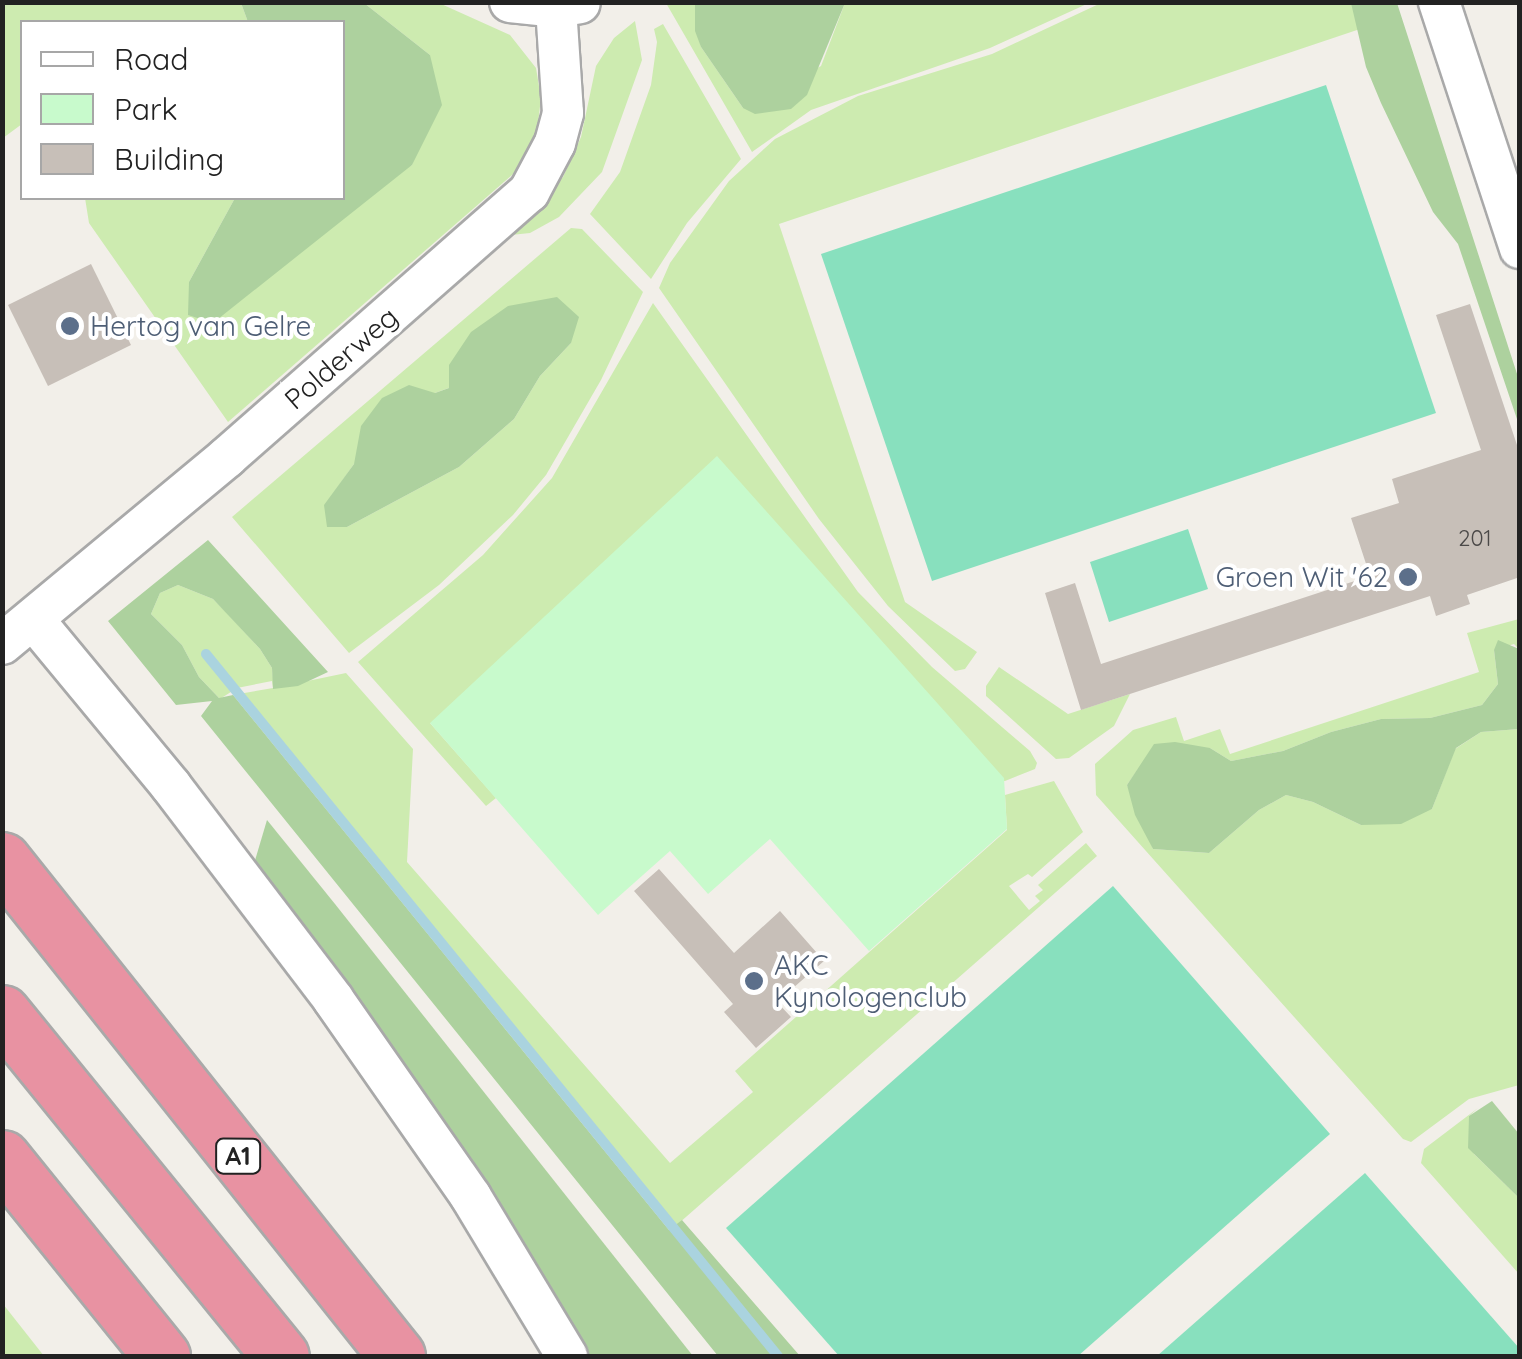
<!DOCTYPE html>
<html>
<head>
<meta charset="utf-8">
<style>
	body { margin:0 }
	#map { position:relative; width:1522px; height:1359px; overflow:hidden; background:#f2efe9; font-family:Quicksand,sans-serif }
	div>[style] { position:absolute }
	.grass>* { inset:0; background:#cdebb0 }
	.forest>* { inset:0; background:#add19e }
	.park>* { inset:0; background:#c8facc }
	.pitch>* { inset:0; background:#88e0be }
	.stream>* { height:10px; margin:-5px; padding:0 5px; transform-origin:5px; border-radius:5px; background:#aad3df }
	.building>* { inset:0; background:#c7bfb8 }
	.roads { filter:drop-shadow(2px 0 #a9a9a9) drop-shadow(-2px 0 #a9a9a9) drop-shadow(0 2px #a9a9a9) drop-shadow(0 -2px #a9a9a9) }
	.minor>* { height:40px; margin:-20px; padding:0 20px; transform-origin:20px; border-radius:20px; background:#fff }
	.highway>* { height:55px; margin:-27.5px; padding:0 27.5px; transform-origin:27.5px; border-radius:27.5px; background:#e892a2 }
	.dots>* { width:28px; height:28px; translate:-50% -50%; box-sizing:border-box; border:5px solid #fff; border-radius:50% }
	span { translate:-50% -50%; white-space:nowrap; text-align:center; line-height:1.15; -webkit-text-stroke:8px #fff; paint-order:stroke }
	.number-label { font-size:22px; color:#4b4948 }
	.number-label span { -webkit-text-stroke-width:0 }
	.shield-label span { padding:2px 8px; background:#fff; border:2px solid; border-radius:8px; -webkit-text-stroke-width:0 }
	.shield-label { font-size:25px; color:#222; font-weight:700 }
	.service-label { font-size:28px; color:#4e5e75 }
	.left { translate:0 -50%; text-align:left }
	.right { translate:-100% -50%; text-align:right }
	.street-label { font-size:28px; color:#222 }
	.frame { position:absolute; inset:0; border:5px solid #222; pointer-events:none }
	.legend { position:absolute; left:20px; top:20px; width:325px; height:180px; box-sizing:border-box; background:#fff; border:2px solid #a7a7a7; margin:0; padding:12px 18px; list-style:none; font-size:30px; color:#222 }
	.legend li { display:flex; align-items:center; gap:20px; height:50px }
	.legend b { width:50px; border:2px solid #a7a7a7 }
</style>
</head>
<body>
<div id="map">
	<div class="grass">
		<div style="clip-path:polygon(1351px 2px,1360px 29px,779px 224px,905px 602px,977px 652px,965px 669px,955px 671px,888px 606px,819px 519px,659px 288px,670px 263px,729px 181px,775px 139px,858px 96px,992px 54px,1101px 3px)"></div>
		<div style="clip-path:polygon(3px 3px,241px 3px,248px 22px,22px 22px,22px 124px,3px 138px)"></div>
		<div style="clip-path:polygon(364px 3px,439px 3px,510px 35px,536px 68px,541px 98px,537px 132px,519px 169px,228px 422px,89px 223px,85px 198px,235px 198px,189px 282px,412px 165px,430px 55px)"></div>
		<div style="clip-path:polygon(666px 3px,695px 3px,701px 47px,743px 108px,821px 66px,845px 3px,1089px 3px,990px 48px,811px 110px,752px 152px)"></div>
		<div style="clip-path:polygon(635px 21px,642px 60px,602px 172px,559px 217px,530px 233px,511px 235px,563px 177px,581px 137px,596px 66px,614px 38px)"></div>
		<div style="clip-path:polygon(663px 24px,741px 159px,687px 223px,651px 279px,590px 214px,620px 172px,651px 85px,657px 42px,654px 29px)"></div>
		<div style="clip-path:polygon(evenodd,571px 228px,582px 229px,643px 292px,601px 380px,546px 475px,513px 515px,439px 585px,349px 653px,232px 517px,571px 228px,571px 343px,540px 376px,514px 419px,459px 467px,347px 527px,325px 505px,354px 464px,435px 393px,571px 343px)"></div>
		<div style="clip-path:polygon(653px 303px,858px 592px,932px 667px,1030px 751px,1037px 763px,1035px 769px,1005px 781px,430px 723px,496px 798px,486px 806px,358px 662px,483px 555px,552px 478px)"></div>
		<div style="clip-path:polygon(178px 585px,213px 599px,225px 611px,260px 649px,272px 668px,274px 688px,346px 673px,413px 749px,407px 862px,670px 1163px,753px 1092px,735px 1071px,1007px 830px,1005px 795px,1054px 781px,1083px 832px,1032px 877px,1028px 874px,1009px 886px,1029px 910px,1040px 901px,1035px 896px,1043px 890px,1038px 885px,1086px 843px,1097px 856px,670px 1231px,233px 695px,273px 688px,272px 681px,237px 688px,220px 699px,199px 677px,182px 645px,151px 614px,160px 593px)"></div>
		<div style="clip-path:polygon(1519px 619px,1519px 649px,1514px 644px,1494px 650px,1498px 684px,1482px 705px,1430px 718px,1381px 719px,1331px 732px,1283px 751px,1231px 761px,1210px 748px,1138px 769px,1127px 785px,1153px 849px,1209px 853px,1259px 810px,1286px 795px,1313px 802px,1361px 825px,1432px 809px,1455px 749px,1481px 732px,1519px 729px,1519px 1085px,1469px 1099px,1411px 1142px,1403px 1139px,1096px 795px,1095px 764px,1133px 730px,1176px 717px,1184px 741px,1220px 729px,1230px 754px,1479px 672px,1467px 633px)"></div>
		<div style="clip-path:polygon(999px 667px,1068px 714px,1130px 694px,1114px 726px,1069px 758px,1056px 759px,986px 696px,986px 686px)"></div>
		<div style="clip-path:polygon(1478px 1108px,1469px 1116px,1474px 1154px,1519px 1198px,1519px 1274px,1421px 1163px,1424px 1149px)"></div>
		<div style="clip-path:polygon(3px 1304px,44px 1356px,3px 1356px)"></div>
	</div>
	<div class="forest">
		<div style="clip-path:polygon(695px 2px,845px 2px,845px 3px,807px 95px,791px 109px,755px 114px,743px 108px,701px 47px,695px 31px)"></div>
		<div style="clip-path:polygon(241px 3px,364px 3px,430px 55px,442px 105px,412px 165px,213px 323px,188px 315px,189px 282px,235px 198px,342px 198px,342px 22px,248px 22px)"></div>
		<div style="clip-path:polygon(1351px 3px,1397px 3px,1519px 380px,1519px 425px,1458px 244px,1433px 212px,1381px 103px,1366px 67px)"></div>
		<div style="clip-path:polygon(557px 297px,579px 317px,571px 343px,540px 376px,514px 419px,459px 467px,347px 527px,327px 527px,324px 505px,354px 464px,361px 426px,382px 398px,409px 385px,435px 393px,449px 388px,449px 365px,471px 332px,508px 306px)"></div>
		<div style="clip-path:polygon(208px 540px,328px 672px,298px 686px,273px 689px,272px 668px,260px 649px,213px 599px,178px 585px,160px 593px,151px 614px,182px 645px,199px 677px,219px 698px,233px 695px,669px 1230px,682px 1220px,800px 1356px,718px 1356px,201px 716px,212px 701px,176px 705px,108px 621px)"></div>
		<div style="clip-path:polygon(1498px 640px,1519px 649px,1519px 729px,1481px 732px,1456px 748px,1432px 809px,1401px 824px,1361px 825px,1313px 802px,1286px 795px,1259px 810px,1209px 853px,1153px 849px,1135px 815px,1127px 785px,1154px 744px,1175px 742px,1210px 748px,1231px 761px,1283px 751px,1331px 732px,1381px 719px,1430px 718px,1482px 705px,1498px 684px,1494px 650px)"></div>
		<div style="clip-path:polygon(267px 820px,335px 904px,693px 1356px,587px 1356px,253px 867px)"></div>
		<div style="clip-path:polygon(1492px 1101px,1519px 1134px,1519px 1198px,1468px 1148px,1469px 1116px)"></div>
	</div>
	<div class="park">
		<div style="clip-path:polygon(717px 456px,1004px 778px,1007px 829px,869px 951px,770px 839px,708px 894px,670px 851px,598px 915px,430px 723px)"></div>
	</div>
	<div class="pitch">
		<div style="clip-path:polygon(1326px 85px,1436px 413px,932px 581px,821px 254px)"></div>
		<div style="clip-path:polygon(1188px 529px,1208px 589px,1109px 622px,1090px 562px)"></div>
		<div style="clip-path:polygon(1113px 886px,1330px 1134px,1078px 1356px,839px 1356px,726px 1228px)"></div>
		<div style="clip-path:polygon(1365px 1173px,1519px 1348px,1519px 1356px,1157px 1356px)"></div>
	</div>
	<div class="stream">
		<div style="left:206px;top:654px;width:906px;rotate:50.83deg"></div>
	</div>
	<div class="building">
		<div style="clip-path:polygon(91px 264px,131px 345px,48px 386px,8px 305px)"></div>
		<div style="clip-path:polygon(1470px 304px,1520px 454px,1520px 577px,1467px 595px,1470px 604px,1436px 616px,1430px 596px,1081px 710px,1045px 593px,1075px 583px,1101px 664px,1370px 576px,1351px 518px,1399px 503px,1392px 479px,1481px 450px,1436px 315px)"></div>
		<div style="clip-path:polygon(659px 869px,734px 953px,780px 911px,824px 961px,777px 1002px,791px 1017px,756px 1048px,724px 1012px,733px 1004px,634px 891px)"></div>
	</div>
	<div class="roads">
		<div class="minor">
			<div style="left:510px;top:2px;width:46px;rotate:6.2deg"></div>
			<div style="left:556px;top:7px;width:24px;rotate:-9deg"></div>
			<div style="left:1439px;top:2px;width:259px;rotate:71.8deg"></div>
			<div style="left:33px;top:619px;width:217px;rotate:50.4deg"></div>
			<div style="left:171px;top:786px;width:268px;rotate:52.7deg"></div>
			<div style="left:333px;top:999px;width:241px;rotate:55.1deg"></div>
			<div style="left:471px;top:1197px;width:186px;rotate:58.9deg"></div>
			<div style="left:2px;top:644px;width:293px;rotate:-39.7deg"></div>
			<div style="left:227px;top:457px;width:402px;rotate:-41.3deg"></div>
			<div style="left:529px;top:192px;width:55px;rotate:-62deg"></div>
			<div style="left:555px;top:143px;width:31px;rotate:-75deg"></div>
			<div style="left:563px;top:113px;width:106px;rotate:-93.8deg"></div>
		</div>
		<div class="highway">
			<div style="left:2px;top:860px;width:634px;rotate:51.47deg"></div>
			<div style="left:2px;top:1013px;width:442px;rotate:50.9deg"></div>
			<div style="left:2px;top:1158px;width:255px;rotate:51.1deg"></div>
		</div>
	</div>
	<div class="dots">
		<div style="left:70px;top:326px;background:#5c6f8a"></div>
		<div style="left:1408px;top:577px;background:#5c6f8a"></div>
		<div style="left:754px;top:981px;background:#5c6f8a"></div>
	</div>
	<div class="number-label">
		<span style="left:1475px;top:539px">201</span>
	</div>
	<div class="shield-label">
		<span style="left:238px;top:1156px">A1</span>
	</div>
	<div class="service-label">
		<span class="left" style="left:90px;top:326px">Hertog van Gelre</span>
		<span class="right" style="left:1388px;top:577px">Groen Wit '62</span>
		<span class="left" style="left:774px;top:981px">AKC<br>Kynologenclub</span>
	</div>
	<div class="street-label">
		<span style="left:341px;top:358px;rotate:-41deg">Polderweg</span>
	</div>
	<div class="frame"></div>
	<ul class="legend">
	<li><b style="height:12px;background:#fff"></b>Road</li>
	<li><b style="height:28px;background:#c8facc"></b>Park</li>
	<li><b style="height:28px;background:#c7bfb8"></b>Building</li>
	</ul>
</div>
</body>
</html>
